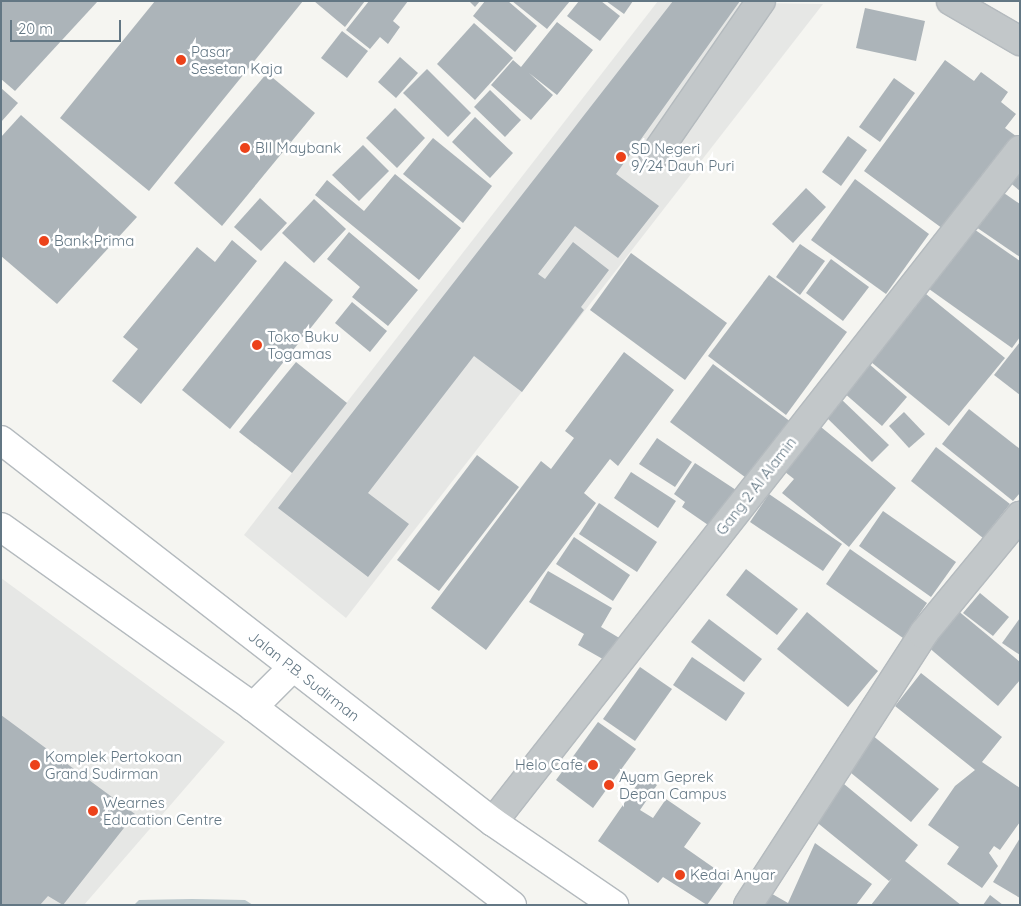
<!DOCTYPE html>
<html>
<head>
<meta charset="utf-8">
<style>
	body { margin:0 }
	#map { position:relative; width:1021px; height:906px; overflow:hidden; background:#f5f5f1; font-family:Quicksand,sans-serif }
	div>[style] { position:absolute }
	.built>* { inset:0; background:#e6e7e5 }
	.water>* { inset:0; background:#bbc8cc }
	.building>* { inset:0; background:#acb4b9 }
	.roads { filter:drop-shadow(1px 0 #b4babe) drop-shadow(-1px 0 #b4babe) drop-shadow(0 1px #b4babe) drop-shadow(0 -1px #b4babe) }
	.street>* { height:28px; margin:-14px; padding:0 14px; transform-origin:14px; border-radius:14px; background:#c2c7c9 }
	.secondary>* { height:28px; margin:-14px; padding:0 14px; transform-origin:14px; border-radius:14px; background:#fff }
	.dots>* { width:14px; height:14px; translate:-50% -50%; box-sizing:border-box; border:2px solid #fff; border-radius:50% }
	span { translate:-50% -50%; white-space:nowrap; text-align:center; line-height:1.15; -webkit-text-stroke:5px #fff; paint-order:stroke }
	.poi-label { font-size:15px; color:#637784 }
	.left { translate:0 -50%; text-align:left }
	.right { translate:-100% -50%; text-align:right }
	.street-label { font-size:15px; color:#637784 }
	.frame { position:absolute; inset:0; border:2px solid #637784; pointer-events:none }
	.scale { position:absolute; left:10px; top:20px; width:111px; height:22px; box-sizing:border-box; border:2px solid #637784; border-top:0; padding-left:6px; font-size:15px; line-height:18px; white-space:nowrap; color:#637784; -webkit-text-stroke:4px #fff; paint-order:stroke }
</style>
</head>
<body>
<div id="map">
	<div class="built">
		<div style="clip-path:polygon(658px 1px,823px 4px,346px 618px,244px 535px)"></div>
		<div style="clip-path:polygon(1px 578px,225px 742px,84px 905px,1px 905px)"></div>
	</div>
	<div class="water">
		<div style="clip-path:polygon(192px 899px,245px 900px,253px 905px,134px 905px,139px 900px)"></div>
	</div>
	<div class="building">
		<div style="clip-path:polygon(1px 1px,98px 1px,15px 91px,1px 79px)"></div>
		<div style="clip-path:polygon(155px 1px,303px 1px,149px 191px,60px 118px)"></div>
		<div style="clip-path:polygon(314px 1px,365px 1px,345px 27px)"></div>
		<div style="clip-path:polygon(369px 1px,408px 1px,393px 21px,400px 27px,388px 44px,380px 37px,370px 49px,346px 30px)"></div>
		<div style="clip-path:polygon(469px 1px,480px 1px,475px 7px)"></div>
		<div style="clip-path:polygon(485px 1px,508px 1px,537px 26px,515px 52px,473px 16px)"></div>
		<div style="clip-path:polygon(512px 1px,570px 1px,547px 29px)"></div>
		<div style="clip-path:polygon(579px 1px,601px 1px,620px 16px,600px 41px,567px 16px)"></div>
		<div style="clip-path:polygon(606px 1px,633px 1px,624px 14px)"></div>
		<div style="clip-path:polygon(673px 1px,740px 1px,616px 174px,659px 206px,618px 258px,575px 226px,538px 274px,545px 279px,573px 242px,609px 270px,581px 307px,584px 310px,522px 392px,474px 356px,368px 493px,409px 524px,368px 577px,278px 508px)"></div>
		<div style="clip-path:polygon(865px 8px,925px 21px,916px 61px,856px 48px)"></div>
		<div style="clip-path:polygon(557px 22px,593px 50px,557px 95px,529px 73px,553px 95px,531px 120px,491px 85px,513px 60px,521px 67px)"></div>
		<div style="clip-path:polygon(474px 23px,513px 58px,475px 100px,437px 64px)"></div>
		<div style="clip-path:polygon(342px 31px,368px 51px,347px 78px,321px 58px)"></div>
		<div style="clip-path:polygon(400px 57px,418px 73px,396px 98px,378px 82px)"></div>
		<div style="clip-path:polygon(945px 60px,974px 81px,981px 72px,1008px 92px,1001px 102px,1016px 114px,1005px 128px,1020px 139px,950px 234px,864px 171px)"></div>
		<div style="clip-path:polygon(427px 69px,471px 113px,448px 137px,403px 93px)"></div>
		<div style="clip-path:polygon(267px 73px,315px 113px,222px 226px,174px 183px)"></div>
		<div style="clip-path:polygon(894px 78px,915px 93px,880px 142px,859px 127px)"></div>
		<div style="clip-path:polygon(1px 88px,18px 103px,1px 122px)"></div>
		<div style="clip-path:polygon(490px 90px,521px 120px,505px 137px,474px 107px)"></div>
		<div style="clip-path:polygon(395px 108px,425px 138px,397px 168px,366px 138px)"></div>
		<div style="clip-path:polygon(21px 115px,137px 217px,57px 304px,1px 256px,1px 137px)"></div>
		<div style="clip-path:polygon(475px 117px,513px 153px,490px 178px,452px 142px)"></div>
		<div style="clip-path:polygon(848px 136px,867px 150px,841px 186px,822px 172px)"></div>
		<div style="clip-path:polygon(433px 138px,492px 186px,463px 223px,403px 174px)"></div>
		<div style="clip-path:polygon(363px 145px,389px 171px,359px 201px,332px 175px)"></div>
		<div style="clip-path:polygon(1020px 166px,1020px 191px,1008px 181px)"></div>
		<div style="clip-path:polygon(395px 174px,461px 228px,419px 280px,315px 195px,327px 180px,364px 211px)"></div>
		<div style="clip-path:polygon(855px 179px,929px 234px,886px 294px,811px 240px)"></div>
		<div style="clip-path:polygon(806px 188px,826px 207px,793px 243px,772px 224px)"></div>
		<div style="clip-path:polygon(1001px 191px,1020px 204px,1020px 257px,976px 227px)"></div>
		<div style="clip-path:polygon(260px 198px,287px 223px,261px 251px,234px 227px)"></div>
		<div style="clip-path:polygon(314px 199px,346px 229px,314px 263px,282px 233px)"></div>
		<div style="clip-path:polygon(971px 227px,1020px 261px,1020px 337px,1012px 348px,929px 289px)"></div>
		<div style="clip-path:polygon(349px 232px,418px 290px,388px 326px,352px 297px,360px 287px,327px 259px)"></div>
		<div style="clip-path:polygon(232px 240px,257px 261px,141px 404px,112px 381px,138px 349px,123px 337px,197px 247px,215px 262px)"></div>
		<div style="clip-path:polygon(800px 244px,825px 261px,800px 295px,776px 277px)"></div>
		<div style="clip-path:polygon(631px 253px,727px 323px,685px 380px,590px 310px)"></div>
		<div style="clip-path:polygon(831px 259px,869px 287px,843px 321px,806px 293px)"></div>
		<div style="clip-path:polygon(285px 261px,333px 300px,230px 429px,182px 390px)"></div>
		<div style="clip-path:polygon(769px 275px,847px 332px,786px 415px,708px 356px)"></div>
		<div style="clip-path:polygon(926px 294px,1005px 358px,949px 426px,871px 362px)"></div>
		<div style="clip-path:polygon(352px 302px,387px 331px,370px 352px,335px 323px)"></div>
		<div style="clip-path:polygon(1020px 342px,1020px 395px,994px 375px)"></div>
		<div style="clip-path:polygon(624px 352px,674px 390px,618px 466px,610px 459px,584px 493px,596px 503px,486px 650px,431px 608px,541px 461px,551px 469px,574px 438px,565px 431px)"></div>
		<div style="clip-path:polygon(296px 362px,347px 403px,292px 473px,239px 432px)"></div>
		<div style="clip-path:polygon(868px 363px,907px 397px,882px 426px,843px 392px)"></div>
		<div style="clip-path:polygon(713px 364px,791px 422px,749px 480px,670px 422px)"></div>
		<div style="clip-path:polygon(840px 398px,889px 445px,872px 462px,824px 415px)"></div>
		<div style="clip-path:polygon(969px 409px,1020px 449px,1020px 493px,1013px 501px,942px 444px)"></div>
		<div style="clip-path:polygon(904px 412px,925px 434px,909px 448px,889px 426px)"></div>
		<div style="clip-path:polygon(816px 423px,896px 488px,849px 547px,782px 493px,794px 479px,780px 468px)"></div>
		<div style="clip-path:polygon(657px 438px,692px 462px,675px 487px,639px 464px)"></div>
		<div style="clip-path:polygon(936px 447px,1010px 504px,983px 538px,911px 481px)"></div>
		<div style="clip-path:polygon(477px 455px,519px 487px,439px 591px,397px 560px)"></div>
		<div style="clip-path:polygon(695px 463px,736px 490px,711px 527px,682px 507px,685px 502px,674px 494px)"></div>
		<div style="clip-path:polygon(631px 472px,676px 501px,658px 528px,614px 498px)"></div>
		<div style="clip-path:polygon(769px 494px,842px 544px,823px 571px,750px 522px)"></div>
		<div style="clip-path:polygon(599px 503px,657px 542px,637px 572px,579px 534px)"></div>
		<div style="clip-path:polygon(883px 511px,956px 562px,931px 597px,859px 546px)"></div>
		<div style="clip-path:polygon(574px 537px,630px 575px,613px 601px,556px 564px)"></div>
		<div style="clip-path:polygon(850px 549px,927px 603px,903px 638px,826px 584px)"></div>
		<div style="clip-path:polygon(746px 569px,798px 609px,777px 635px,726px 595px)"></div>
		<div style="clip-path:polygon(548px 571px,612px 608px,601px 627px,621px 639px,608px 662px,578px 645px,584px 634px,529px 602px)"></div>
		<div style="clip-path:polygon(980px 593px,1009px 617px,993px 636px,963px 613px)"></div>
		<div style="clip-path:polygon(951px 605px,1020px 662px,1020px 680px,998px 706px,921px 641px)"></div>
		<div style="clip-path:polygon(807px 612px,878px 671px,848px 707px,777px 649px)"></div>
		<div style="clip-path:polygon(1020px 618px,1020px 655px,1002px 643px)"></div>
		<div style="clip-path:polygon(709px 619px,762px 659px,744px 682px,691px 642px)"></div>
		<div style="clip-path:polygon(692px 657px,745px 693px,726px 721px,673px 685px)"></div>
		<div style="clip-path:polygon(640px 667px,672px 689px,635px 741px,603px 719px)"></div>
		<div style="clip-path:polygon(921px 673px,1002px 737px,982px 762px,1020px 788px,1020px 822px,1000px 850px,994px 846px,989px 853px,998px 866px,982px 888px,947px 864px,959px 847px,928px 825px,955px 786px,975px 770px,895px 706px)"></div>
		<div style="clip-path:polygon(1px 715px,135px 814px,63px 905px,48px 896px,40px 905px,1px 905px)"></div>
		<div style="clip-path:polygon(598px 722px,636px 749px,593px 808px,556px 780px)"></div>
		<div style="clip-path:polygon(872px 735px,939px 789px,911px 822px,845px 768px)"></div>
		<div style="clip-path:polygon(643px 776px,657px 785px,640px 810px,653px 818px,666px 799px,701px 823px,684px 847px,727px 877px,707px 905px,663px 877px,658px 883px,598px 841px)"></div>
		<div style="clip-path:polygon(844px 784px,918px 845px,905px 861px,961px 905px,871px 905px,892px 878px,889px 881px,814px 820px)"></div>
		<div style="clip-path:polygon(1020px 838px,1020px 898px,993px 882px)"></div>
		<div style="clip-path:polygon(815px 843px,872px 884px,856px 905px,757px 905px,767px 891px,788px 903px)"></div>
		<div style="clip-path:polygon(990px 895px,1003px 905px,983px 905px)"></div>
	</div>
	<div class="roads">
		<div class="street">
			<div style="left:951px;top:1px;width:80px;rotate:30.1deg"></div>
			<div style="left:654px;top:156px;width:188px;rotate:-55.4deg"></div>
			<div style="left:493px;top:822px;width:854px;rotate:-51.9deg"></div>
			<div style="left:748px;top:905px;width:323px;rotate:-57.1deg"></div>
			<div style="left:923px;top:634px;width:153px;rotate:-50.6deg"></div>
		</div>
		<div class="secondary">
			<div style="left:1px;top:440px;width:623px;rotate:37.83deg"></div>
			<div style="left:493px;top:822px;width:147px;rotate:34.4deg"></div>
			<div style="left:1px;top:527px;width:310px;rotate:35.5deg"></div>
			<div style="left:253px;top:707px;width:326px;rotate:37.4deg"></div>
			<div style="left:253px;top:707px;width:55px;rotate:-45deg"></div>
		</div>
	</div>
	<div class="dots">
		<div style="left:181px;top:60px;background:#ec421a"></div>
		<div style="left:245px;top:148px;background:#ec421a"></div>
		<div style="left:621px;top:157px;background:#ec421a"></div>
		<div style="left:44px;top:241px;background:#ec421a"></div>
		<div style="left:257px;top:345px;background:#ec421a"></div>
		<div style="left:35px;top:765px;background:#ec421a"></div>
		<div style="left:593px;top:765px;background:#ec421a"></div>
		<div style="left:609px;top:785px;background:#ec421a"></div>
		<div style="left:93px;top:811px;background:#ec421a"></div>
		<div style="left:680px;top:875px;background:#ec421a"></div>
	</div>
	<div class="poi-label">
		<span class="left" style="left:191px;top:60px">Pasar<br>Sesetan Kaja</span>
		<span class="left" style="left:255px;top:148px">BII Maybank</span>
		<span class="left" style="left:631px;top:157px">SD Negeri<br>9/24 Dauh Puri</span>
		<span class="left" style="left:54px;top:241px">Bank Prima</span>
		<span class="left" style="left:267px;top:345px">Toko Buku<br>Togamas</span>
		<span class="left" style="left:45px;top:765px">Komplek Pertokoan<br>Grand Sudirman</span>
		<span class="right" style="left:583px;top:765px">Helo Cafe</span>
		<span class="left" style="left:619px;top:785px">Ayam Geprek<br>Depan Campus</span>
		<span class="left" style="left:103px;top:811px">Wearnes<br>Education Centre</span>
		<span class="left" style="left:690px;top:875px">Kedai Anyar</span>
	</div>
	<div class="street-label">
		<span style="left:756px;top:486px;rotate:-52deg">Gang 2 Al Alamin</span>
		<span style="left:304px;top:676px;rotate:38deg">Jalan P.B. Sudirman</span>
	</div>
	<div class="frame"></div>
	<div class="scale">20 m</div>
</div>
</body>
</html>
